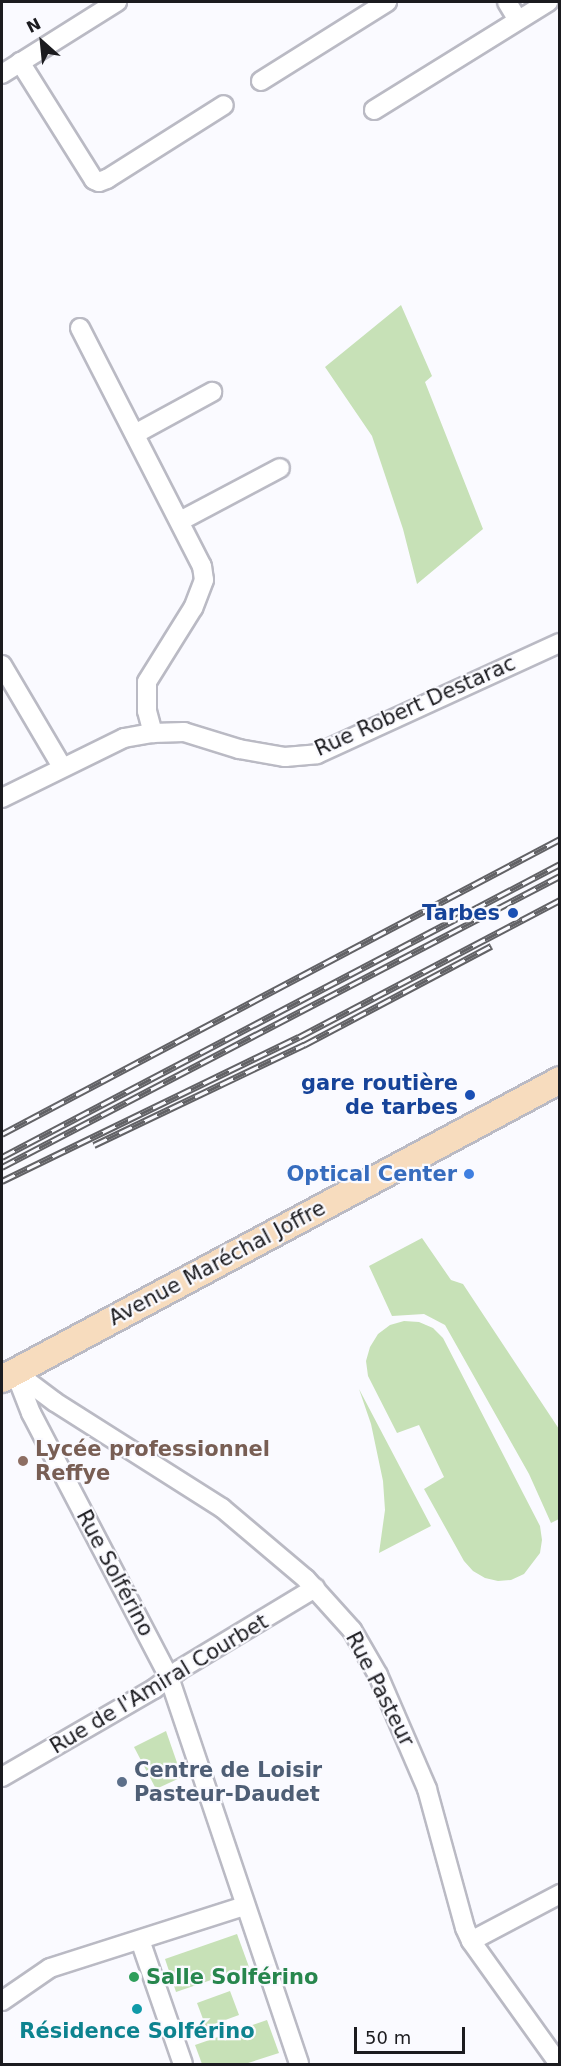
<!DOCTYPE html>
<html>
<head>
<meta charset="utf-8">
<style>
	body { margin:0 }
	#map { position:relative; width:561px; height:2066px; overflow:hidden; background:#fafaff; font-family:"DejaVu Sans",sans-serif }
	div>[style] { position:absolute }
	.green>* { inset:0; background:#c7e1b7 }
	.roads { filter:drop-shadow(2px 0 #babac4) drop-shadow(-2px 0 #babac4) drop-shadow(0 2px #babac4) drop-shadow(0 -2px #babac4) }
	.street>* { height:18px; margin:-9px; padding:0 9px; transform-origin:9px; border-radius:9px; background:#fff }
	.secondary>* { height:26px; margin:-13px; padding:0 13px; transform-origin:13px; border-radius:13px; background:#f7dcbe }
	.rail>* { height:7px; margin-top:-3.5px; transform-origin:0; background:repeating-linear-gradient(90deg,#fafaff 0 14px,#626266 0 28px); box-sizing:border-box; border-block:2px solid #626266 }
	.dots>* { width:16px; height:16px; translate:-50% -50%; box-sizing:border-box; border:3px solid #fafaff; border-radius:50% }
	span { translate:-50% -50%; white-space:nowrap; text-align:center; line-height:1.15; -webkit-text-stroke:4.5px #fafaff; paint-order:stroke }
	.street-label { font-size:21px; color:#1b1b1f }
	.transit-label { font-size:21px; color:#164399; font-weight:700 }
	.right { translate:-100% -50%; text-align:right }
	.shop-label { font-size:21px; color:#366cbe; font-weight:700 }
	.education-label { font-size:21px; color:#785e54; font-weight:700 }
	.left { translate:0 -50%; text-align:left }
	.service-label { font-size:21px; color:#4e5e75; font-weight:700 }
	.leisure-label { font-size:21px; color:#27864d; font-weight:700 }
	.culture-label { font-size:21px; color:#0d838f; font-weight:700 }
	.frame { position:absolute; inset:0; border:3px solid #1b1b1f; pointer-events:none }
	.north { position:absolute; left:12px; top:12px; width:60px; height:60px; -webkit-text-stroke:4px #fafaff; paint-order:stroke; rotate:333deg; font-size:16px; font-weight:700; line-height:24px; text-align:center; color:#1b1b1f }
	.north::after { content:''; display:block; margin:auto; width:21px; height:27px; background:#1b1b1f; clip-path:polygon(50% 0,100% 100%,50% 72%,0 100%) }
	.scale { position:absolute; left:354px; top:2027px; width:111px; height:27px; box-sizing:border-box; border:3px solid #1b1b1f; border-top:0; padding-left:8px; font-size:18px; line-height:21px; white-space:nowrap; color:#1b1b1f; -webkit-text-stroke:4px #fafaff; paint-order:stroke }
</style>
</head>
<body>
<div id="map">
	<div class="green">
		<div style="clip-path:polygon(401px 305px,432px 376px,425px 382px,483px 529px,417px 584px,403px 529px,372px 436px,325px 367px)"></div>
		<div style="clip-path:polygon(422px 1238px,451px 1280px,463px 1284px,559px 1429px,559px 1519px,551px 1523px,529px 1474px,445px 1325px,424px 1314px,392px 1316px,369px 1266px)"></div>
		<div style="clip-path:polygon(404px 1321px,419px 1322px,433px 1328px,443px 1338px,540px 1526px,542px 1540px,540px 1553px,524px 1574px,511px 1580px,498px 1581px,485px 1578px,473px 1571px,464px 1561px,424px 1489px,444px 1477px,419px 1425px,397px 1433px,368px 1376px,366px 1361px,370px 1347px,378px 1334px,390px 1325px)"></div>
		<div style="clip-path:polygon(359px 1389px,431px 1526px,379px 1553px,385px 1510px,383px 1481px,371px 1424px)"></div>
		<div style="clip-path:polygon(166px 1731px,182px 1777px,156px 1789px,134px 1747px)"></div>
		<div style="clip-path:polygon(237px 1934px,249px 1967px,176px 1992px,165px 1959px)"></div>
		<div style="clip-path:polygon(230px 1991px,239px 2015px,206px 2027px,197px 2003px)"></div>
		<div style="clip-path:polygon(267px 2020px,279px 2053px,245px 2064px,202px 2064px,195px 2045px)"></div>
	</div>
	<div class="roads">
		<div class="street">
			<div style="left:507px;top:2px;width:21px;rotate:59deg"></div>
			<div style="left:20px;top:62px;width:139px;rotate:57.9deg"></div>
			<div style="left:94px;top:180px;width:5px;rotate:22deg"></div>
			<div style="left:99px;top:182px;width:9px;rotate:-21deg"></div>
			<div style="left:107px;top:179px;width:138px;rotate:-32.3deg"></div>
			<div style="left:2px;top:74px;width:136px;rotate:-32.1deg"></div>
			<div style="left:261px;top:81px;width:149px;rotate:-32.1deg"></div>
			<div style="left:374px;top:110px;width:205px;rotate:-31.8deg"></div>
			<div style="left:80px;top:328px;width:267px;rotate:62.9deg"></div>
			<div style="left:202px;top:566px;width:14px;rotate:82deg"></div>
			<div style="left:204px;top:580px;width:30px;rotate:111deg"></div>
			<div style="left:193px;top:608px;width:87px;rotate:121.9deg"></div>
			<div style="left:147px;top:682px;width:29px;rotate:90deg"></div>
			<div style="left:147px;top:711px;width:23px;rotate:75deg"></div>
			<div style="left:135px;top:434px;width:88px;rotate:-28.6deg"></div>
			<div style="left:180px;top:521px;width:113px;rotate:-27.9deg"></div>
			<div style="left:2px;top:665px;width:118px;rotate:59.5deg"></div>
			<div style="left:2px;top:798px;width:136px;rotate:-26.2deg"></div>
			<div style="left:124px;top:738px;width:29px;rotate:-10deg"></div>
			<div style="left:153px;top:733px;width:31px;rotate:-2deg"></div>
			<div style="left:184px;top:732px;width:58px;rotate:17.2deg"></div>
			<div style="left:239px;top:749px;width:47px;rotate:9.9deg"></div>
			<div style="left:285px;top:757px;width:32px;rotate:-5deg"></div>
			<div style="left:317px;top:754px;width:267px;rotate:-24.6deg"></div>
			<div style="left:15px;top:1372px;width:50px;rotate:36.9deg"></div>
			<div style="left:55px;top:1402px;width:198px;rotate:32.4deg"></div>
			<div style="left:222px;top:1508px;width:110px;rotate:40.2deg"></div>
			<div style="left:306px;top:1579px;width:69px;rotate:48deg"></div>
			<div style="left:352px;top:1630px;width:52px;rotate:60deg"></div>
			<div style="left:378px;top:1675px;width:124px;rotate:66.7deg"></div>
			<div style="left:427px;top:1789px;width:144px;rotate:74.7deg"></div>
			<div style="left:465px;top:1928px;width:14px;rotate:65deg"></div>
			<div style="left:471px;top:1941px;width:151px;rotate:54.4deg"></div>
			<div style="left:15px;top:1372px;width:44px;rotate:68.7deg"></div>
			<div style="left:31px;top:1413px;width:298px;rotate:62.4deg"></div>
			<div style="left:169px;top:1677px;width:408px;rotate:71.4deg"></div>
			<div style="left:2px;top:1777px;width:176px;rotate:-30.1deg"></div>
			<div style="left:154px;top:1689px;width:31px;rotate:-37deg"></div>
			<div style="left:179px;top:1670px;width:159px;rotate:-31.1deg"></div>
			<div style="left:140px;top:1940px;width:131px;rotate:70.9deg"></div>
			<div style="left:471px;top:1941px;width:101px;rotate:-27.8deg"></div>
			<div style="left:2px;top:2001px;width:58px;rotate:-34.5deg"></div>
			<div style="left:50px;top:1968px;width:204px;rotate:-17.7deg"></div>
		</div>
		<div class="secondary">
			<div style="left:2px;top:1379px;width:633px;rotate:-28.18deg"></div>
		</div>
	</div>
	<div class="rail">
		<div style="left:2px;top:1134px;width:631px;rotate:-27.86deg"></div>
		<div style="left:94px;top:1145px;width:233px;rotate:-25.5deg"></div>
		<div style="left:304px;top:1045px;width:212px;rotate:-27.9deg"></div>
		<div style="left:2px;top:1157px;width:630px;rotate:-27.7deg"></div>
		<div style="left:2px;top:1167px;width:629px;rotate:-27.54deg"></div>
		<div style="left:2px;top:1181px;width:330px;rotate:-25.9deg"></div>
		<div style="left:299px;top:1037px;width:295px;rotate:-27.7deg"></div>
	</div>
	<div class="dots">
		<div style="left:513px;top:913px;background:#1a4fb4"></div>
		<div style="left:470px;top:1095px;background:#1a4fb4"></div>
		<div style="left:469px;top:1174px;background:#3f7fe0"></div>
		<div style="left:23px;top:1461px;background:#8d6e63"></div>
		<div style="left:122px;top:1782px;background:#5c6f8a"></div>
		<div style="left:134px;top:1977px;background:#2e9e5b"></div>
		<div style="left:137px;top:2009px;background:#0f9aa8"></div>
	</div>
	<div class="street-label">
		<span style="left:415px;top:706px;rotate:-24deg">Rue Robert Destarac</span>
		<span style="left:217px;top:1263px;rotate:-28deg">Avenue Maréchal Joffre</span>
		<span style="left:115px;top:1573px;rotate:62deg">Rue Solférino</span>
		<span style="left:159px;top:1684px;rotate:-31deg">Rue de l'Amiral Courbet</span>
		<span style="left:380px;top:1689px;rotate:63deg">Rue Pasteur</span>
	</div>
	<div class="transit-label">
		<span class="right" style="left:500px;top:913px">Tarbes</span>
		<span class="right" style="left:458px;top:1095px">gare routière<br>de tarbes</span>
	</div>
	<div class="shop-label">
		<span class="right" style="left:457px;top:1174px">Optical Center</span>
	</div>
	<div class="education-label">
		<span class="left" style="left:35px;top:1461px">Lycée professionnel<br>Reffye</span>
	</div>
	<div class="service-label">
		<span class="left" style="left:134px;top:1782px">Centre de Loisir<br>Pasteur-Daudet</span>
	</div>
	<div class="leisure-label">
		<span class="left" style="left:146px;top:1977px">Salle Solférino</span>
	</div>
	<div class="culture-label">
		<span style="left:137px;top:2031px">Résidence Solférino</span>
	</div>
	<div class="frame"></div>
	<div class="north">N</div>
	<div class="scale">50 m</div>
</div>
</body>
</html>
